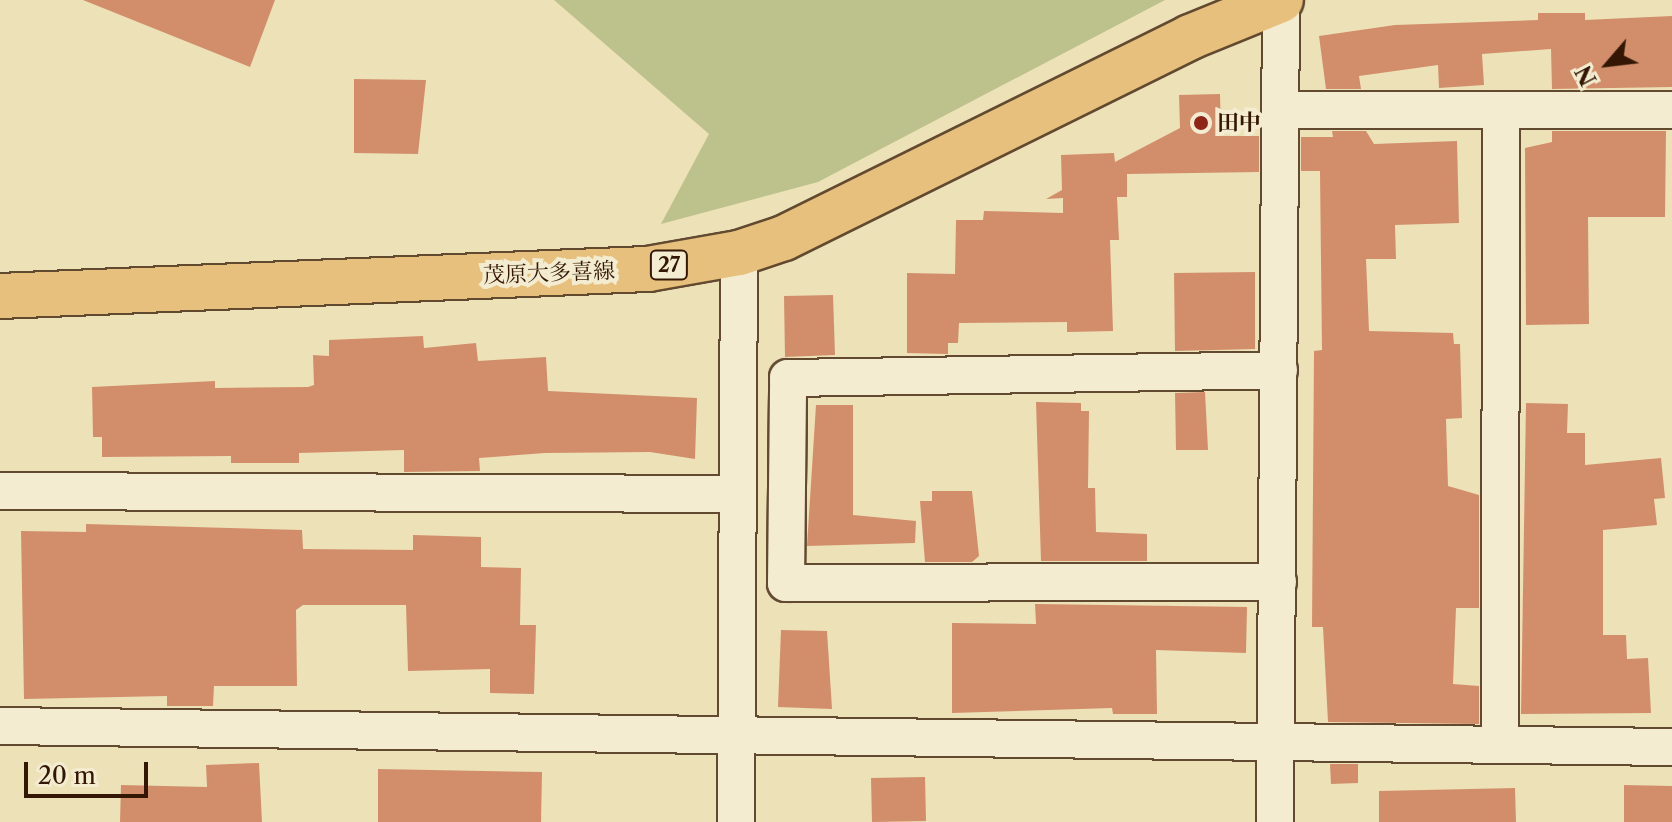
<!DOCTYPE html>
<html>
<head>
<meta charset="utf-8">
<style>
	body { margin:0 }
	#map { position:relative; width:1672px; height:822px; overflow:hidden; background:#ede1b7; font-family:"Libre Caslon Text","Noto Serif JP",serif }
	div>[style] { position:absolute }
	.green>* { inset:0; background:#bdc18b }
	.building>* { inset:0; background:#d28e6b }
	.roads { filter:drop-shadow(2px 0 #624a31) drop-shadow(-2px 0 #624a31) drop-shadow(0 2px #624a31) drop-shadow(0 -2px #624a31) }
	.minor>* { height:36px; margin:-18px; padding:0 18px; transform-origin:18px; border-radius:18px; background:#f3ecd0 }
	.primary>* { height:44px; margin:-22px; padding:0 22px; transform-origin:22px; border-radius:22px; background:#e6c07c }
	.dots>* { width:22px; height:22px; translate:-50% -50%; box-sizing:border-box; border:4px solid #f3ecd0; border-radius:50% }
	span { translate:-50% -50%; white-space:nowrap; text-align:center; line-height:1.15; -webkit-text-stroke:8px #f3ecd0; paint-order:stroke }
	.shield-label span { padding:2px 6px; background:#f3ecd0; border:2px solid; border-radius:6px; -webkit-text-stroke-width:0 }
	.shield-label { font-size:20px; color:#331704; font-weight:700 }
	.poi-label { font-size:22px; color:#331704; font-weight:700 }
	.left { translate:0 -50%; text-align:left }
	.street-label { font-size:22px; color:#331704 }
	.north { position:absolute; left:1568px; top:24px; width:80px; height:80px; -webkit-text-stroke:6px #f3ecd0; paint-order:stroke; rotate:242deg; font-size:22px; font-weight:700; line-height:32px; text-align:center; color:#331704 }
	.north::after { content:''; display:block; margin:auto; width:28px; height:36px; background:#331704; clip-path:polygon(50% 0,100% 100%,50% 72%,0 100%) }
	.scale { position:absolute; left:24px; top:762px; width:124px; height:36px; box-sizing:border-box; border:4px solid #331704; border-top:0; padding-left:10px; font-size:24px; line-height:28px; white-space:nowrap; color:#331704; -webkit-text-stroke:6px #f3ecd0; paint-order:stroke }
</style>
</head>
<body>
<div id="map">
	<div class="green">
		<div style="clip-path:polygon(554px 0,1165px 0,818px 182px,661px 224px,709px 134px)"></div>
	</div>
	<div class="building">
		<div style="clip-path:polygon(83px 0,275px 0,250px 67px)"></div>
		<div style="clip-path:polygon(1538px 13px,1585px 13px,1585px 20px,1672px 16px,1672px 87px,1552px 89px,1551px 49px,1482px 54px,1484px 85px,1439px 88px,1438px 65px,1359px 76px,1361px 89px,1326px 89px,1319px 36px,1395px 25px,1538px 20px)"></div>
		<div style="clip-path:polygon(354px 79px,426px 80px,418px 154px,354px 153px)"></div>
		<div style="clip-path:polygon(1220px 94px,1221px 136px,1259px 136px,1259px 172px,1127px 174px,1127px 197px,1117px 197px,1119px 240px,1110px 240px,1113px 331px,1067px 332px,1067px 322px,959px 323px,958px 343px,948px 343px,948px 354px,907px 353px,907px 273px,955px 274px,956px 220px,983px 220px,984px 211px,1063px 213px,1063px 198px,1046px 199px,1062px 190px,1061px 155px,1114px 153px,1115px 162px,1180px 128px,1179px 95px)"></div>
		<div style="clip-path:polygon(1332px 131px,1366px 131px,1374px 144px,1457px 141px,1459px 223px,1395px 225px,1396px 259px,1366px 259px,1369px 331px,1453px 333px,1454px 344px,1460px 344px,1462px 418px,1446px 419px,1448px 486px,1479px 495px,1479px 608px,1456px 608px,1453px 684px,1479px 686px,1479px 724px,1328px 722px,1323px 627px,1312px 627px,1314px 351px,1322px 350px,1320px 171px,1301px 171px,1301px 137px,1333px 137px)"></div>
		<div style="clip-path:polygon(1552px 131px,1666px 131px,1665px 217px,1588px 217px,1589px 324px,1526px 325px,1525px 148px,1552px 142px)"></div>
		<div style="clip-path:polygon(1255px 272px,1255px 349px,1175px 351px,1174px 273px)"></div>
		<div style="clip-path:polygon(833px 295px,835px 355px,785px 357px,784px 296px)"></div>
		<div style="clip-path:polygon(423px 336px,424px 348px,476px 343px,478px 361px,546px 357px,548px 391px,697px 398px,695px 459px,650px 452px,545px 453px,479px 458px,480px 471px,404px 472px,404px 450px,299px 453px,299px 463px,231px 463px,231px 456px,102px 457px,102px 437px,93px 437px,92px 387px,215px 381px,215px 388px,308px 387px,314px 385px,313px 355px,329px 356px,329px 340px)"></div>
		<div style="clip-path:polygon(1205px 392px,1208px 450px,1176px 450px,1175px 393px)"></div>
		<div style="clip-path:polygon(1036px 402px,1081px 403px,1081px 411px,1089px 411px,1088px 488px,1095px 488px,1096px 532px,1147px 534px,1147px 561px,1041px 561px)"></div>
		<div style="clip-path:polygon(1526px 403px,1568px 404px,1567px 433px,1585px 433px,1585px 465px,1661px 458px,1665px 498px,1654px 499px,1657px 525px,1603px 530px,1603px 635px,1626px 635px,1627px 659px,1648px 658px,1651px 713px,1521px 714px)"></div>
		<div style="clip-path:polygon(816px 405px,853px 405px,853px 515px,916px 521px,915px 543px,807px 546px)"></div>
		<div style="clip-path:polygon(932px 491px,972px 491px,979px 556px,972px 562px,925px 562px,920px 501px,932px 501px)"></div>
		<div style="clip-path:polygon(86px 524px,302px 530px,303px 549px,413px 550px,413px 535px,481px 537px,481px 567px,521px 568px,520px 625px,536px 625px,534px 694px,490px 693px,490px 669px,408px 671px,406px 605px,303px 605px,296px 610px,297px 686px,214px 686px,213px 706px,167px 706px,167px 696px,24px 699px,21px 531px,86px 532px)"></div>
		<div style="clip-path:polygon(1035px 604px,1247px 607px,1246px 653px,1156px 650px,1157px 714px,1113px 714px,1112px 708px,952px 713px,952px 623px,1036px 624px)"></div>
		<div style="clip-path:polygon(781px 630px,827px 631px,832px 709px,778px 707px)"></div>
		<div style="clip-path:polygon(259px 763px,262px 822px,120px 822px,121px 785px,207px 787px,206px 765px)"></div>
		<div style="clip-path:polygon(1330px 764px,1358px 764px,1358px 783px,1331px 784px)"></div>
		<div style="clip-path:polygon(378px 769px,542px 772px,541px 822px,378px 822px)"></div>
		<div style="clip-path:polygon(925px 777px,926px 821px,872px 822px,871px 778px)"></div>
		<div style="clip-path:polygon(1624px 785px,1672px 786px,1672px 822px,1624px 822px)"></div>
		<div style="clip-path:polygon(1515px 788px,1516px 822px,1379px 822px,1379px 791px)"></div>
	</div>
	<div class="roads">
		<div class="minor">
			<div style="left:1280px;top:110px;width:392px"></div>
			<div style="left:0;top:491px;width:734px;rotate:0.23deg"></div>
			<div style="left:1278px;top:582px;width:492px;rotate:179.9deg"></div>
			<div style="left:786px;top:583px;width:205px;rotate:-89.4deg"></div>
			<div style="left:788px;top:378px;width:491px;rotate:-0.9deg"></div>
			<div style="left:0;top:726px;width:1672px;rotate:0.72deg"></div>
			<div style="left:1500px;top:743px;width:633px;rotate:-89.91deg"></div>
			<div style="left:736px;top:822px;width:569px;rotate:-89.7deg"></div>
			<div style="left:1275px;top:822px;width:822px;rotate:-89.58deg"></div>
		</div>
		<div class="primary">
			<div style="left:0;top:296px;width:649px;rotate:-2.39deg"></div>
			<div style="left:648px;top:269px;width:92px;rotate:-10deg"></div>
			<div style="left:739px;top:253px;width:47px;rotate:-18.4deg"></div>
			<div style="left:784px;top:238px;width:453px;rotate:-26.3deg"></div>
			<div style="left:1190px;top:37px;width:98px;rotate:-22.1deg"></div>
		</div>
	</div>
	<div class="dots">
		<div style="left:1201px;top:123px;background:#8f2418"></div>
	</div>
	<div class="shield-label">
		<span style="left:669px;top:265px">27</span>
	</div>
	<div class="poi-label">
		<span class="left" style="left:1217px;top:123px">田中</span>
	</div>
	<div class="street-label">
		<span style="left:549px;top:273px;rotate:-2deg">茂原大多喜線</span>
	</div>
	<div class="north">N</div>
	<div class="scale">20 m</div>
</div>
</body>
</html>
